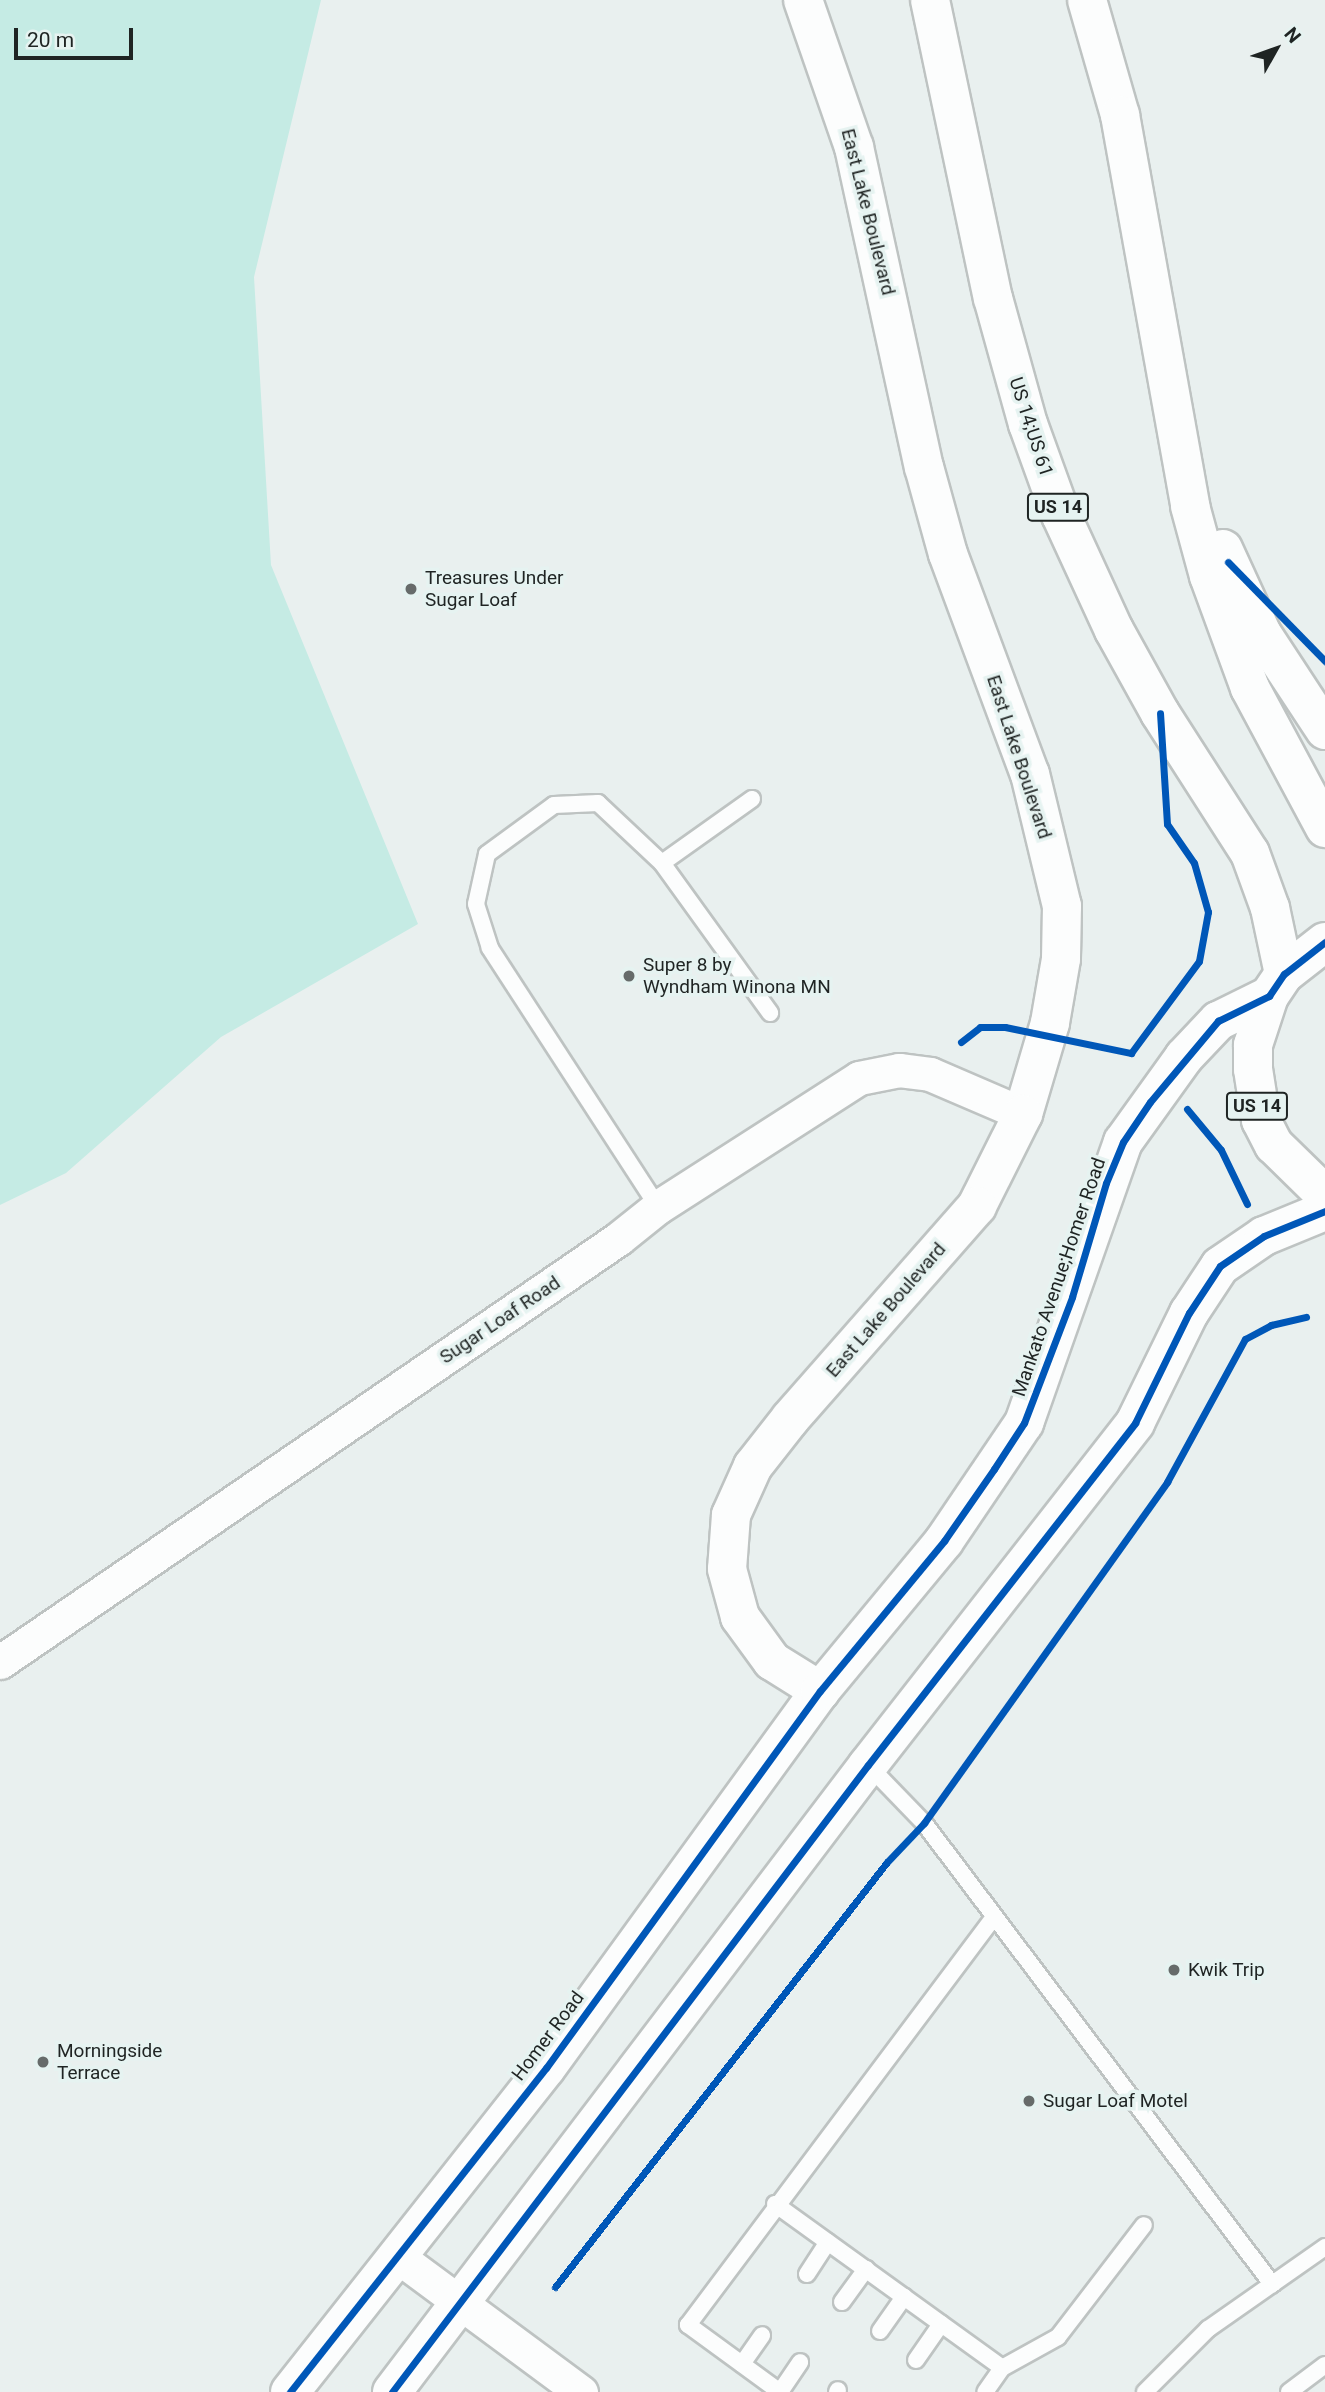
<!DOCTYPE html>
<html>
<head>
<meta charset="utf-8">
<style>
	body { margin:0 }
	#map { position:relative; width:1325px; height:2392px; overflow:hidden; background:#e9f0ef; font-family:Roboto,sans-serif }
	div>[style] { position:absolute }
	.green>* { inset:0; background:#c5ebe4 }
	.roads { filter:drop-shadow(2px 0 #bec3c2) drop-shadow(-2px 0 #bec3c2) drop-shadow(0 2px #bec3c2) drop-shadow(0 -2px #bec3c2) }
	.service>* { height:16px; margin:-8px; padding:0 8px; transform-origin:8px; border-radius:8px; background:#fcfdfd }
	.minor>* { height:33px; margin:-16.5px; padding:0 16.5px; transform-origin:16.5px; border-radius:16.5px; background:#fcfdfd }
	.tertiary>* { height:38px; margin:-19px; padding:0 19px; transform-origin:19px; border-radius:19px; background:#fcfdfd }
	.primary>* { height:38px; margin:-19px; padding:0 19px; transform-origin:19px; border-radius:19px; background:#fcfdfd }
	.trunk>* { height:38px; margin:-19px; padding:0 19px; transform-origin:19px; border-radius:19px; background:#fcfdfd }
	.cycleway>* { height:7px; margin:-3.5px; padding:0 3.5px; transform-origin:3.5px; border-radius:3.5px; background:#0057b8 }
	.dots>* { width:19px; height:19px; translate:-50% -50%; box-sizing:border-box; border:4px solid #e6f3f1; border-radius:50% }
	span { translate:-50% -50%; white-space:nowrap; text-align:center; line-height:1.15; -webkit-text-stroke:7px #e6f3f1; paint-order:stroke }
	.shield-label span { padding:2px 5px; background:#e6f3f1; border:2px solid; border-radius:5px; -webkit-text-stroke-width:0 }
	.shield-label { font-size:18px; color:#1f2423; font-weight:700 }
	.street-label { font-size:19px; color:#1f2423 }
	.poi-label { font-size:19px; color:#1f2423 }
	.left { translate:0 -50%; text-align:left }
	.north { position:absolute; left:1241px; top:14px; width:70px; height:70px; -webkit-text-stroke:5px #e6f3f1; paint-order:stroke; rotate:50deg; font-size:19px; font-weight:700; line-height:28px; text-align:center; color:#1f2423 }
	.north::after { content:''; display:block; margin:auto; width:24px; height:32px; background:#1f2423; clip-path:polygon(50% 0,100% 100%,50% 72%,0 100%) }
	.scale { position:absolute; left:14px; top:28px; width:119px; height:32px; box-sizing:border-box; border:4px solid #1f2423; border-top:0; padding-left:9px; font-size:21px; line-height:24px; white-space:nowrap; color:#1f2423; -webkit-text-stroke:5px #e6f3f1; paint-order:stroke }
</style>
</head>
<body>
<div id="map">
	<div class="green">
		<div style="clip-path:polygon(0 0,321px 0,254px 277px,271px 565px,418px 924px,221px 1037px,66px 1173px,0 1205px)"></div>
	</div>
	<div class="roads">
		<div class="service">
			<div style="left:752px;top:799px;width:110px;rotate:144.6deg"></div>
			<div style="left:662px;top:863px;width:185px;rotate:54.2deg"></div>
			<div style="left:658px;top:1207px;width:309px;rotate:-123deg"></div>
			<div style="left:490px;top:948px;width:46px;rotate:-107.7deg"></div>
			<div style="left:476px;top:904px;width:51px;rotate:-77.6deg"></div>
			<div style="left:487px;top:854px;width:83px;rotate:-36.2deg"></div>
			<div style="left:554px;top:805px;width:44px;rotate:-2.6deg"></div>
			<div style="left:598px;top:803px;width:88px;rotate:43.2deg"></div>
			<div style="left:868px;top:1765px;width:81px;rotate:46deg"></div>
			<div style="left:924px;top:1823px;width:578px;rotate:52.95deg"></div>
			<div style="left:775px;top:2204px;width:280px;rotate:35.8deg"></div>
			<div style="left:1002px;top:2368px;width:29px;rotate:125deg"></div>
			<div style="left:807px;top:2274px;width:38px;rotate:-57deg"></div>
			<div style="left:842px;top:2302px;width:41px;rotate:-54deg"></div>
			<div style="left:880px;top:2331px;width:42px;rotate:-54.8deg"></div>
			<div style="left:916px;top:2360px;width:44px;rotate:-55.2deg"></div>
			<div style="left:742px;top:2364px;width:35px;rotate:-55deg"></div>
			<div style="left:1002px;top:2368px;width:64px;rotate:-29deg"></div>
			<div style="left:1058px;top:2337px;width:141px;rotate:-52.5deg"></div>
			<div style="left:780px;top:2392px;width:114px;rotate:-143.9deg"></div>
			<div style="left:688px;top:2325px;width:510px;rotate:-53.13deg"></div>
			<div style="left:780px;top:2392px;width:36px;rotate:-56deg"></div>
			<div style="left:837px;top:2392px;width:2px;rotate:-63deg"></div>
			<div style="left:1145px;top:2392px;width:89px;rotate:-45deg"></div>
			<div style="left:1208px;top:2329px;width:143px;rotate:-35deg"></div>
			<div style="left:1289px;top:2392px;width:45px;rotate:-36.9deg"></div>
		</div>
		<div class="minor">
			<div style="left:0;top:1662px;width:749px;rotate:-34.39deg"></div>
			<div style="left:618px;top:1239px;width:51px;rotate:-38.7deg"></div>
			<div style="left:658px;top:1207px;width:239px;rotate:-32.7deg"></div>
			<div style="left:859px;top:1078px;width:41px;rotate:-11.3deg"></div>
			<div style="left:899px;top:1070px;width:31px;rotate:7deg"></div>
			<div style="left:930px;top:1074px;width:101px;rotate:23.3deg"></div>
			<div style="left:397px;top:2256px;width:229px;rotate:36.5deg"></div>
		</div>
		<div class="tertiary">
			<div style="left:803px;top:0;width:156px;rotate:70.9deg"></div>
			<div style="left:854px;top:147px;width:328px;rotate:77.7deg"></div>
			<div style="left:924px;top:467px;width:90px;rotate:74.6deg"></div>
			<div style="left:948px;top:554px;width:235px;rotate:69.6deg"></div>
			<div style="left:1030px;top:774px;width:136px;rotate:76.4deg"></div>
			<div style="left:1062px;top:906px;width:53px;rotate:91.1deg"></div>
			<div style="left:1061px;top:959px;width:65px;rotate:99.8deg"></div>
			<div style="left:1050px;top:1023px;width:95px;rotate:106.5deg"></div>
			<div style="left:1023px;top:1114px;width:103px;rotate:116.6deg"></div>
			<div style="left:977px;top:1206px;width:283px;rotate:131.3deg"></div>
			<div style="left:790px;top:1419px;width:60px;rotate:128.2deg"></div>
			<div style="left:753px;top:1466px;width:54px;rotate:114.2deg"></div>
			<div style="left:731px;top:1515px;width:54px;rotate:94.2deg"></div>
			<div style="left:727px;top:1569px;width:50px;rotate:74.8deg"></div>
			<div style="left:740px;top:1617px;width:54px;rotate:54deg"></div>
			<div style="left:772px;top:1661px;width:57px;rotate:32deg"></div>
		</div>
		<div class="primary">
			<div style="left:290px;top:2392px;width:413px;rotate:-51.7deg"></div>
			<div style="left:546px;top:2068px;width:466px;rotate:-54deg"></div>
			<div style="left:820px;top:1691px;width:195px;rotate:-50.4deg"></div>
			<div style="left:944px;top:1541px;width:143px;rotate:-55.9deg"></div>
			<div style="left:1024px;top:1423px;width:298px;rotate:-70.6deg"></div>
			<div style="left:1123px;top:1142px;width:105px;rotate:-54.3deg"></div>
			<div style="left:1184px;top:1057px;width:50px;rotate:-46.6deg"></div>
			<div style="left:1218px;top:1021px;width:57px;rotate:-26.1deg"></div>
			<div style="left:392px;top:2392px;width:787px;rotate:-52.8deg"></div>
			<div style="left:868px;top:1765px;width:434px;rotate:-52deg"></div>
			<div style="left:1135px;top:1423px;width:123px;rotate:-63.9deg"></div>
			<div style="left:1189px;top:1313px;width:56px;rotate:-56.6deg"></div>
			<div style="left:1220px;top:1266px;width:53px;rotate:-34.3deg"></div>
			<div style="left:1264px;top:1236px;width:66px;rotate:-22.3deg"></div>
		</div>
		<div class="trunk">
			<div style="left:930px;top:0;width:305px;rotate:78.1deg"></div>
			<div style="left:993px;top:298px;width:131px;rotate:74.5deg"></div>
			<div style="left:1028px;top:424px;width:97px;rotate:70.1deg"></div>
			<div style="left:1061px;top:515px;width:127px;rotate:65.3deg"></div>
			<div style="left:1114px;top:630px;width:95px;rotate:61deg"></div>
			<div style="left:1160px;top:713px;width:166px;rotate:57.3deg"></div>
			<div style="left:1250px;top:853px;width:59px;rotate:70deg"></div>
			<div style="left:1270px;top:908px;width:67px;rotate:78deg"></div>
			<div style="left:1087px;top:0;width:120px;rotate:74deg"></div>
			<div style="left:1120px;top:115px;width:397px;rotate:79.8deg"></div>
			<div style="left:1190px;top:506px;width:73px;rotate:74.8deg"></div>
			<div style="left:1209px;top:576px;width:119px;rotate:69.9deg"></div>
			<div style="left:1250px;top:688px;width:159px;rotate:61.8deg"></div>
			<div style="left:1223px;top:549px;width:94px;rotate:65.4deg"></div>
			<div style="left:1262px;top:634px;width:115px;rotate:56.7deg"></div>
			<div style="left:1325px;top:942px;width:52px;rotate:142deg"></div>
			<div style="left:1284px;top:974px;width:27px;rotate:124deg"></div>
			<div style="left:1269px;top:996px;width:52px;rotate:108.1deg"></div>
			<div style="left:1253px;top:1045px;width:24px;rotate:90deg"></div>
			<div style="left:1253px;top:1069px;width:52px;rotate:81.1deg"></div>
			<div style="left:1261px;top:1120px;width:28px;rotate:63deg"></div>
			<div style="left:1274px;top:1145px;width:71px;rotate:44.4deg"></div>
		</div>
	</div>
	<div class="cycleway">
		<div style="left:1228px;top:562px;width:139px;rotate:45.6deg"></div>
		<div style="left:961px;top:1042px;width:24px;rotate:-38deg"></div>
		<div style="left:980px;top:1027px;width:25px"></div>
		<div style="left:1005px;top:1027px;width:129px;rotate:11.7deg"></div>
		<div style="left:1131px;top:1053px;width:114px;rotate:-53.5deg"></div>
		<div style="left:1199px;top:961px;width:50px;rotate:-79.6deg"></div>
		<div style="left:1208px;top:912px;width:51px;rotate:-105.9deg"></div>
		<div style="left:1194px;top:863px;width:47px;rotate:-124.7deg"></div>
		<div style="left:1167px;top:824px;width:111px;rotate:-93.6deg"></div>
		<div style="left:1187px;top:1109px;width:53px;rotate:50.3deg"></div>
		<div style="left:1221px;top:1150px;width:60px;rotate:64.3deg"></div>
		<div style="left:555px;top:2287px;width:539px;rotate:-52deg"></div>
		<div style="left:887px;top:1862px;width:54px;rotate:-46.5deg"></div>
		<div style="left:924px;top:1823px;width:419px;rotate:-54.5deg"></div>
		<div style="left:1167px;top:1482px;width:163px;rotate:-61.4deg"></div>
		<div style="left:1245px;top:1339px;width:30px;rotate:-28deg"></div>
		<div style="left:1271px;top:1325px;width:36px;rotate:-13deg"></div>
		<div style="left:290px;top:2392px;width:413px;rotate:-51.7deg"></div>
		<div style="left:546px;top:2068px;width:466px;rotate:-54deg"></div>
		<div style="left:820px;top:1691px;width:195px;rotate:-50.4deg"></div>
		<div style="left:944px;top:1541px;width:88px;rotate:-55.2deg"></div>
		<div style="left:994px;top:1469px;width:55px;rotate:-56.9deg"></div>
		<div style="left:1024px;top:1423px;width:135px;rotate:-69.1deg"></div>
		<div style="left:1072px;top:1297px;width:119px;rotate:-73.4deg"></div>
		<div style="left:1106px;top:1183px;width:44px;rotate:-67.5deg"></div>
		<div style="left:1123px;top:1142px;width:48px;rotate:-56deg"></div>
		<div style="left:1150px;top:1102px;width:106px;rotate:-50deg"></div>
		<div style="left:1218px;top:1021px;width:57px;rotate:-26.1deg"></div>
		<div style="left:1269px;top:996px;width:27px;rotate:-56deg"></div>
		<div style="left:1284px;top:974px;width:52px;rotate:-38deg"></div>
		<div style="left:392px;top:2392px;width:787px;rotate:-52.8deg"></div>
		<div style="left:868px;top:1765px;width:434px;rotate:-52deg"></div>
		<div style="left:1135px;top:1423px;width:123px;rotate:-63.9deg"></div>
		<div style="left:1189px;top:1313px;width:56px;rotate:-56.6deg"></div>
		<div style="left:1220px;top:1266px;width:53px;rotate:-34.3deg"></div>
		<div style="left:1264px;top:1236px;width:66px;rotate:-22.3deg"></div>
	</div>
	<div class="dots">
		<div style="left:411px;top:589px;background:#666b6a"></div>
		<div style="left:629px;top:976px;background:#666b6a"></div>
		<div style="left:1174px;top:1970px;background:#666b6a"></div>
		<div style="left:43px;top:2062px;background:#666b6a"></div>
		<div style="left:1029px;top:2101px;background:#666b6a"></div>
	</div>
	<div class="shield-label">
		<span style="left:1058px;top:507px">US 14</span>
		<span style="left:1257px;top:1106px">US 14</span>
	</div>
	<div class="street-label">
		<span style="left:868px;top:212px;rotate:76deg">East Lake Boulevard</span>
		<span style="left:1031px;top:427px;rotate:72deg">US 14;US 61</span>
		<span style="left:1019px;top:757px;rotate:72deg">East Lake Boulevard</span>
		<span style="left:1059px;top:1277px;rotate:-71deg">Mankato Avenue;Homer Road</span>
		<span style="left:886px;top:1310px;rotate:-49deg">East Lake Boulevard</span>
		<span style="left:500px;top:1320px;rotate:-34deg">Sugar Loaf Road</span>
		<span style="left:548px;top:2036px;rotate:-53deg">Homer Road</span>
	</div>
	<div class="poi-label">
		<span class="left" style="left:425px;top:589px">Treasures Under<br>Sugar Loaf</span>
		<span class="left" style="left:643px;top:976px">Super 8 by<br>Wyndham Winona MN</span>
		<span class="left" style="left:1188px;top:1970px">Kwik Trip</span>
		<span class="left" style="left:57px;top:2062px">Morningside<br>Terrace</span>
		<span class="left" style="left:1043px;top:2101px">Sugar Loaf Motel</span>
	</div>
	<div class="north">N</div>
	<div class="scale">20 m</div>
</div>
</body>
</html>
